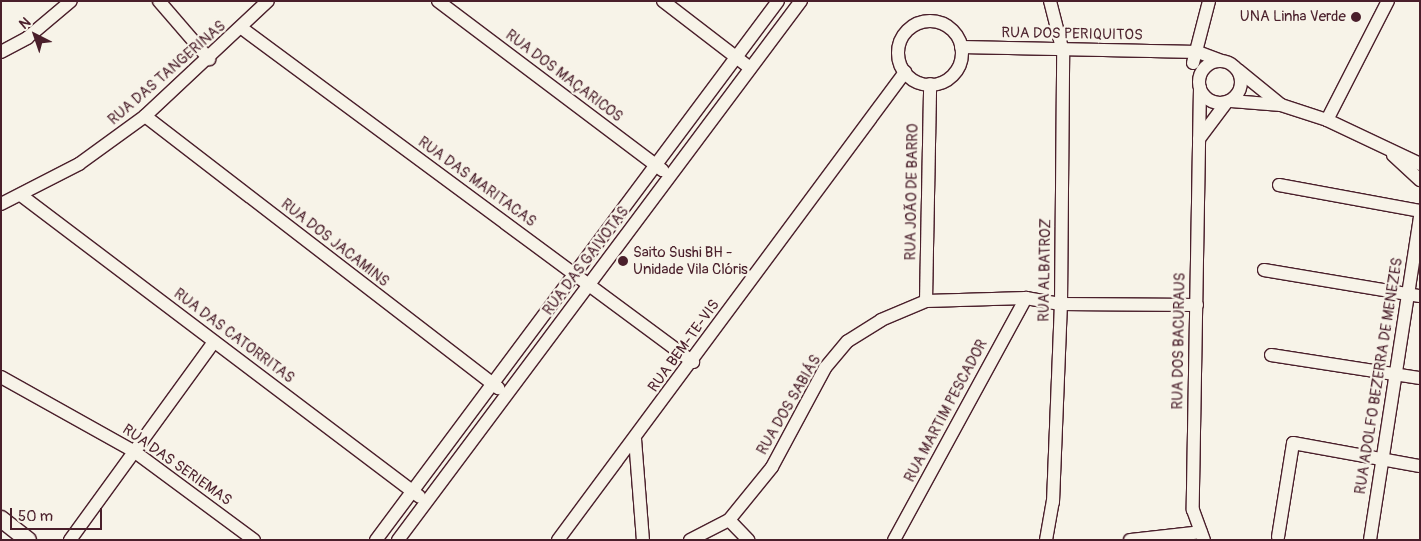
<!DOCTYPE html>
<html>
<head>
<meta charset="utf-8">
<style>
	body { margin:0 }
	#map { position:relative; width:1421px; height:541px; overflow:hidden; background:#f7f3e8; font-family:Pangolin,sans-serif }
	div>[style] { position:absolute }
	.roads { filter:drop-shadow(1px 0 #4a1f2b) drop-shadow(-1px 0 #4a1f2b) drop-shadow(0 1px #4a1f2b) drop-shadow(0 -1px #4a1f2b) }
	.minor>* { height:12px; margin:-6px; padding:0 6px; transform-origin:6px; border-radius:6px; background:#f7f3e8 }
	.minor>.ring { margin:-6px; padding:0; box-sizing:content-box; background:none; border:12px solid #f7f3e8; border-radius:50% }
	.major>* { height:16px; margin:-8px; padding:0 8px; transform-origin:8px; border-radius:8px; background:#f7f3e8 }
	.dots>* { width:14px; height:14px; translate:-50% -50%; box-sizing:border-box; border:2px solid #f7f3e8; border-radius:50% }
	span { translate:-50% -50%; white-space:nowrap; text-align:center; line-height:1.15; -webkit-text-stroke:4.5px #f7f3e8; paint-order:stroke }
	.poi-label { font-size:15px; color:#4a1f2b }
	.right { translate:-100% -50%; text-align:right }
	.left { translate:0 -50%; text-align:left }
	.street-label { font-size:15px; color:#4a1f2b }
	.frame { position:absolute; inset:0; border:2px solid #4a1f2b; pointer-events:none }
	.north { position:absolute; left:10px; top:10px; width:50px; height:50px; -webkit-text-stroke:4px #f7f3e8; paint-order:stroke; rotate:319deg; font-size:14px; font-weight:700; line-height:20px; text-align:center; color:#4a1f2b }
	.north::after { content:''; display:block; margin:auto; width:18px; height:22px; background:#4a1f2b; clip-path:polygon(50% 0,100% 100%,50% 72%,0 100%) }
	.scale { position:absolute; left:10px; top:508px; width:92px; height:22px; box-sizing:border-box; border:2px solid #4a1f2b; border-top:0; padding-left:6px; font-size:15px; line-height:18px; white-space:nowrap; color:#4a1f2b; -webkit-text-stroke:4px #f7f3e8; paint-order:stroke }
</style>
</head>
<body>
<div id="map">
	<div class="roads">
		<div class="minor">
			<div style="left:159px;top:1px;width:77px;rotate:49.2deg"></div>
			<div style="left:438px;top:1px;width:281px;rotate:37deg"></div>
			<div style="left:663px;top:1px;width:110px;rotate:37.6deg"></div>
			<div class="ring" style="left:898px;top:21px;width:52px;height:52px"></div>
			<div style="left:243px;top:29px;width:560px;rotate:36.5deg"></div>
			<div style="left:961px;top:47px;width:237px;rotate:1.2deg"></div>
			<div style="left:1198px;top:52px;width:25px;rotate:21deg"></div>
			<div style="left:1px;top:52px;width:30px;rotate:-28deg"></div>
			<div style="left:27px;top:38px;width:57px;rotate:-40.1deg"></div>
			<div class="ring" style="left:1199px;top:61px;width:30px;height:30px"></div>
			<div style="left:1193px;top:63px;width:64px;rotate:-75.5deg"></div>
			<div style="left:1238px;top:70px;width:55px;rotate:39.1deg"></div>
			<div style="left:1281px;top:105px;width:48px;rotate:18.1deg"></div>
			<div style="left:1327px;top:120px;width:103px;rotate:25.3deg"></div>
			<div style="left:1200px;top:88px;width:422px;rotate:91deg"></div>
			<div style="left:1193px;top:510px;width:32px;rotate:70deg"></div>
			<div style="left:1231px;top:101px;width:50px;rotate:4.6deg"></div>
			<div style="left:145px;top:116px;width:446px;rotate:37.6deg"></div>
			<div style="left:1327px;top:120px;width:134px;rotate:-62.9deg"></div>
			<div style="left:1199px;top:139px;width:45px;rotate:-53.1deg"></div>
			<div style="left:1393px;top:155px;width:37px;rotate:43deg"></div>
			<div style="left:1279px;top:185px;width:143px;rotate:10.4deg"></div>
			<div style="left:22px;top:196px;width:498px;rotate:37.1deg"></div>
			<div style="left:1px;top:204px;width:88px;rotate:-27.1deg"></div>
			<div style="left:79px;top:164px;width:82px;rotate:-36deg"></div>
			<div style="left:145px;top:116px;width:168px;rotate:-43.1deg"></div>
			<div style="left:1264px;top:270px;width:158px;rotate:9.5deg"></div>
			<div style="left:926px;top:301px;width:217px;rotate:-88.9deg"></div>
			<div style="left:1271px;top:355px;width:151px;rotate:8.8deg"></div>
			<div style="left:1px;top:377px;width:154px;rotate:29.2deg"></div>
			<div style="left:135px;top:452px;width:148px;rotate:36.5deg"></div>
			<div style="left:635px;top:439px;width:101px;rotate:85.5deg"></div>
			<div style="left:729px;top:520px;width:28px;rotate:46deg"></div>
			<div style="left:1278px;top:537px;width:95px;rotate:-80.9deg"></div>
			<div style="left:1293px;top:443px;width:129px;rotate:10.3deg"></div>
			<div style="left:70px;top:540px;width:245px;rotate:-54deg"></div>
			<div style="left:376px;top:540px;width:672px;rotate:-53.28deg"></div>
			<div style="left:398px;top:540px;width:673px;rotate:-53.22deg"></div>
			<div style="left:558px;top:540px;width:583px;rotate:-53.44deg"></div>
			<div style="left:690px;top:540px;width:44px;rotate:-27.1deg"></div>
			<div style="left:729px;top:520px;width:68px;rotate:-50.9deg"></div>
			<div style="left:772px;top:467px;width:112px;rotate:-61.8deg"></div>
			<div style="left:825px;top:368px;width:35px;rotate:-50deg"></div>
			<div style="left:848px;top:341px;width:39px;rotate:-32deg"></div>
			<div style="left:881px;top:320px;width:49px;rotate:-22.9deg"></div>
			<div style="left:926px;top:301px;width:100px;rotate:-1.7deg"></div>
			<div style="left:1026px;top:298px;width:36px;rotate:10deg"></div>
			<div style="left:1061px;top:304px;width:136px;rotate:0.4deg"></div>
			<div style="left:894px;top:540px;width:276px;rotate:-61.4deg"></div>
			<div style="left:1046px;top:540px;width:39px;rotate:-80deg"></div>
			<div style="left:1053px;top:502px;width:198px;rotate:-87.7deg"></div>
			<div style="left:1061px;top:304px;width:252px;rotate:-89.5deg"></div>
			<div style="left:1063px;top:52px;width:53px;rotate:-104.3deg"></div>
			<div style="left:1130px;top:540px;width:71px;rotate:-6.4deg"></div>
			<div style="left:1370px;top:540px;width:327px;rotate:-81.2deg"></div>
		</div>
		<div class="major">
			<div style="left:1px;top:519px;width:34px;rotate:38deg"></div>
		</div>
	</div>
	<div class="dots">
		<div style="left:1356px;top:17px;background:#4a1f2b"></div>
		<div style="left:623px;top:261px;background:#4a1f2b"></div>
	</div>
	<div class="poi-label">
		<span class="right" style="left:1346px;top:17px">UNA Linha Verde</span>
		<span class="left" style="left:633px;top:261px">Saito Sushi BH -<br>Unidade Vila Clóris</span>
	</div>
	<div class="street-label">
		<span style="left:1072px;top:34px;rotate:1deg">RUA DOS PERIQUITOS</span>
		<span style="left:167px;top:73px;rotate:-41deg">RUA DAS TANGERINAS</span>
		<span style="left:564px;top:76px;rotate:37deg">RUA DOS MAÇARICOS</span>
		<span style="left:477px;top:182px;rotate:36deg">RUA DAS MARITACAS</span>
		<span style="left:912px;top:192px;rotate:-89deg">RUA JOÃO DE BARRO</span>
		<span style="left:335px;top:243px;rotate:38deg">RUA DOS JACAMINS</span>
		<span style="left:586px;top:261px;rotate:-53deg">RUA DAS GAIVOTAS</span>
		<span style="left:1045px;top:270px;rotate:-89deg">RUA ALBATROZ</span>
		<span style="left:234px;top:336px;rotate:37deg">RUA DAS CATORRITAS</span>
		<span style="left:1179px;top:341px;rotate:-89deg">RUA DOS BACURAUS</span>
		<span style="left:684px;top:346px;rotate:-54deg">RUA BEM-TE-VIS</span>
		<span style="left:1379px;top:376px;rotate:-81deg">RUA ADOLFO BEZERRA DE MENEZES</span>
		<span style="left:789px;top:405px;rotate:-60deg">RUA DOS SABIÁS</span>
		<span style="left:946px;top:411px;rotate:-62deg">RUA MARTIM PESCADOR</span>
		<span style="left:177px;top:465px;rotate:35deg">RUA DAS SERIEMAS</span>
	</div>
	<div class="frame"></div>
	<div class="north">N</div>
	<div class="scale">50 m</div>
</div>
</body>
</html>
